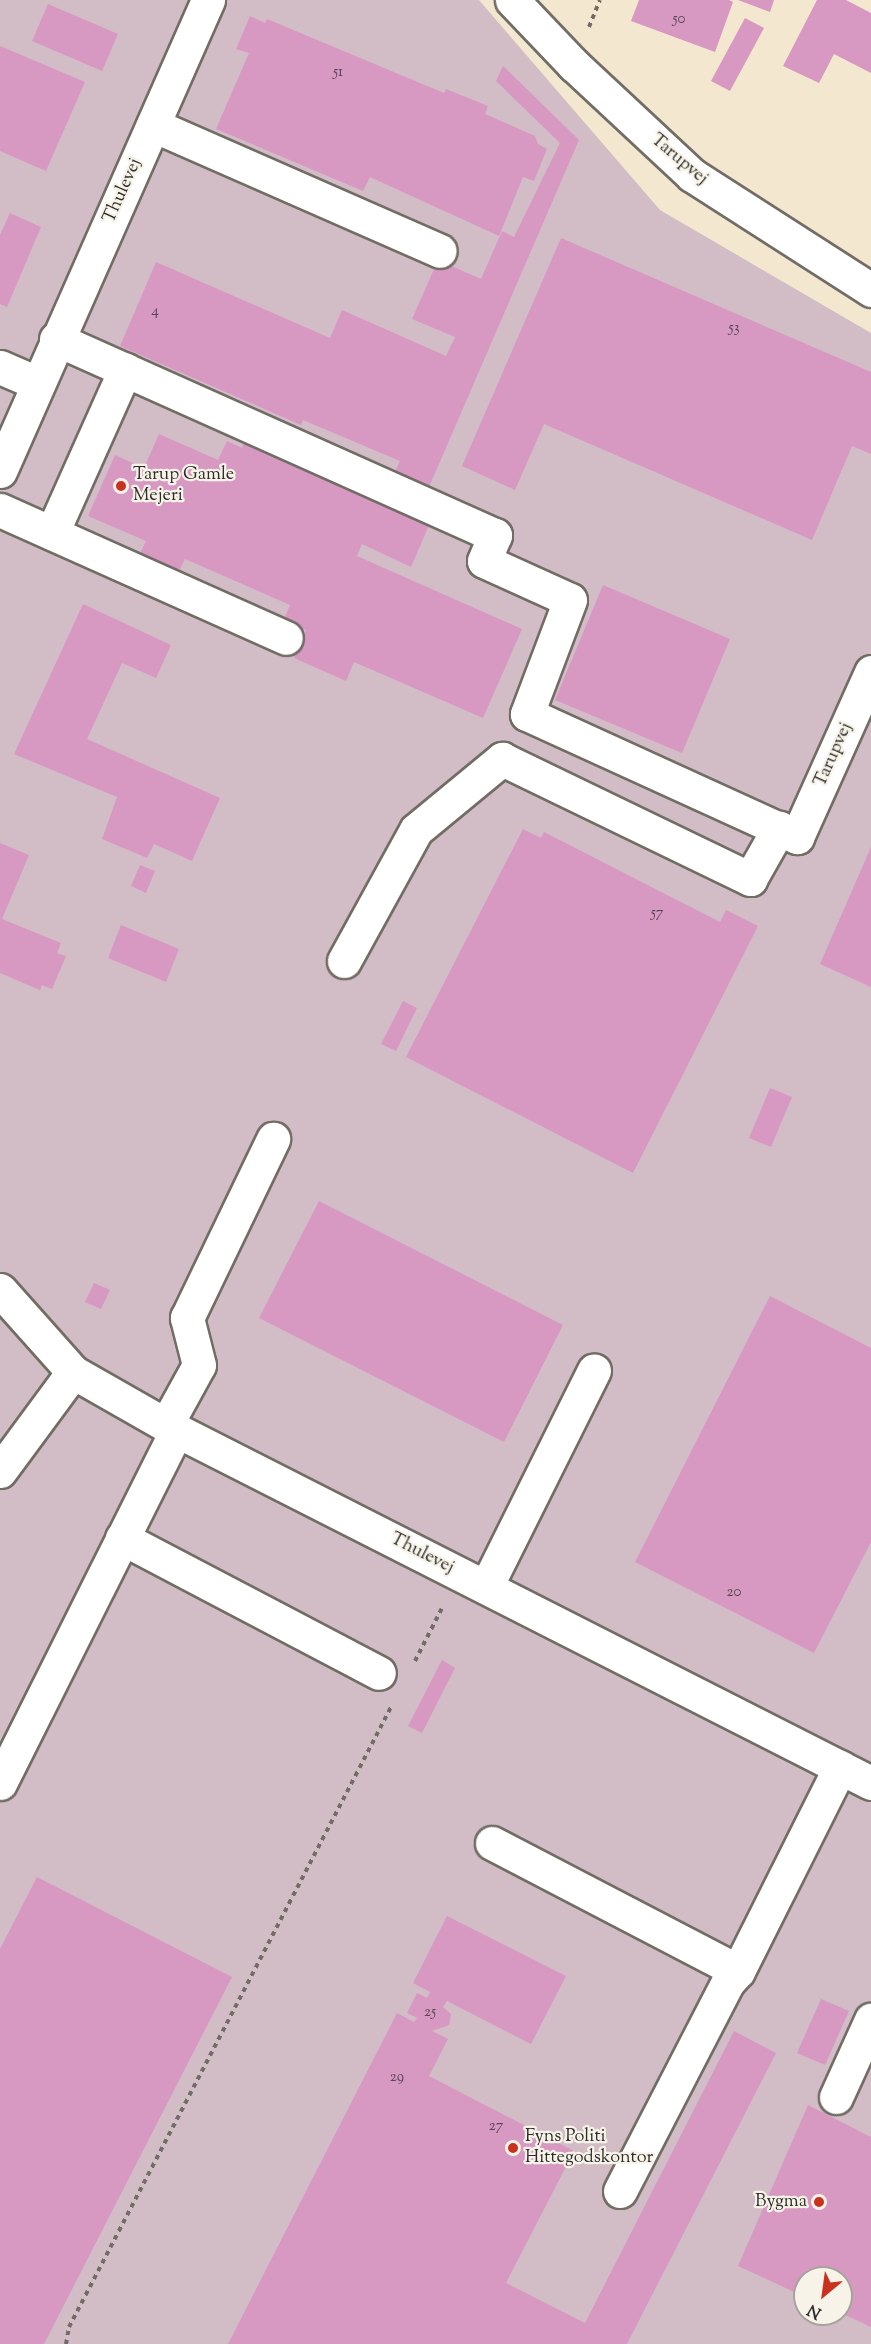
<!DOCTYPE html>
<html>
<head>
<meta charset="utf-8">
<style>
	body { margin:0 }
	#map { position:relative; width:871px; height:2344px; overflow:hidden; background:#f4e7d0; font-family:"Sorts Mill Goudy",serif }
	div>[style] { position:absolute }
	.industrial>* { inset:0; background:#d2bdc7 }
	.building>* { inset:0; background:#d798c2 }
	.path>* { height:4px; margin-top:-2px; transform-origin:0; background:repeating-linear-gradient(90deg,#716d65 0 4.5px,transparent 0 9px) }
	.roads { filter:drop-shadow(2px 0 #716d65) drop-shadow(-2px 0 #716d65) drop-shadow(0 2px #716d65) drop-shadow(0 -2px #716d65) }
	.minor>* { height:33px; margin:-16.5px; padding:0 16.5px; transform-origin:16.5px; border-radius:16.5px; background:#fff }
	.dots>* { width:16px; height:16px; translate:-50% -50%; box-sizing:border-box; border:3px solid #f7f3e8; border-radius:50% }
	span { translate:-50% -50%; white-space:nowrap; text-align:center; line-height:1.15; -webkit-text-stroke:4.5px #f7f3e8; paint-order:stroke }
	.number-label { font-size:15px; color:#564651 }
	.number-label span { -webkit-text-stroke-width:0 }
	.street-label { font-size:18px; color:#2b2b2b }
	.poi-label { font-size:18px; color:#2b2b2b }
	.left { translate:0 -50%; text-align:left }
	.right { translate:-100% -50%; text-align:right }
	.north { position:absolute; left:793px; top:2266px; width:60px; height:60px; box-sizing:border-box; background:#f7f3e8; border:2px solid #a5a39c; border-radius:50%; rotate:209deg; font-size:16px; font-weight:700; line-height:24px; text-align:center; color:#2b2b2b }
	.north::after { content:''; display:block; margin:auto; width:21px; height:27px; background:#c8321e; clip-path:polygon(50% 0,100% 100%,50% 72%,0 100%) }
</style>
</head>
<body>
<div id="map">
	<div class="industrial">
		<div style="clip-path:polygon(evenodd,0 0,479px 0,660px 210px,871px 333px,871px 2344px,0 2344px,0 0,805px 2278px,841px 2278px,841px 2314px,805px 2314px,805px 2278px)"></div>
	</div>
	<div class="building">
		<div style="clip-path:polygon(639px 0,729px 0,733px 2px,715px 52px,631px 21px)"></div>
		<div style="clip-path:polygon(738px 0,774px 0,770px 12px)"></div>
		<div style="clip-path:polygon(817px 0,846px 0,871px 13px,871px 73px,834px 54px,819px 83px,783px 66px)"></div>
		<div style="clip-path:polygon(48px 4px,118px 34px,102px 71px,32px 41px)"></div>
		<div style="clip-path:polygon(250px 16px,265px 23px,267px 19px,444px 93px,446px 89px,488px 106px,485px 114px,535px 136px,538px 144px,547px 149px,534px 181px,523px 177px,499px 236px,370px 177px,363px 191px,216px 129px,249px 53px,236px 49px)"></div>
		<div style="clip-path:polygon(745px 18px,764px 28px,730px 91px,711px 81px)"></div>
		<div style="clip-path:polygon(0 46px,85px 82px,46px 171px,0 151px)"></div>
		<div style="clip-path:polygon(503px 66px,579px 140px,426px 494px,391px 480px,400px 461px,303px 420px,301px 425px,120px 346px,156px 262px,330px 338px,342px 310px,446px 356px,455px 337px,412px 319px,438px 260px,481px 279px,502px 231px,514px 237px,560px 143px,496px 81px)"></div>
		<div style="clip-path:polygon(10px 213px,41px 227px,7px 307px,0 304px,0 235px)"></div>
		<div style="clip-path:polygon(561px 238px,871px 372px,871px 454px,852px 446px,812px 540px,544px 424px,515px 490px,462px 466px)"></div>
		<div style="clip-path:polygon(159px 434px,218px 460px,227px 441px,242px 448px,244px 442px,430px 523px,411px 567px,362px 544px,357px 556px,522px 629px,483px 718px,354px 662px,346px 681px,294px 658px,306px 630px,284px 620px,290px 605px,185px 559px,178px 573px,139px 556px,146px 541px,88px 516px,115px 455px,144px 468px)"></div>
		<div style="clip-path:polygon(603px 585px,730px 639px,682px 753px,555px 700px)"></div>
		<div style="clip-path:polygon(83px 604px,171px 645px,156px 678px,122px 663px,87px 739px,220px 798px,192px 861px,154px 844px,147px 858px,102px 839px,117px 797px,14px 754px)"></div>
		<div style="clip-path:polygon(523px 829px,541px 838px,544px 832px,720px 922px,726px 910px,758px 926px,633px 1173px,406px 1057px)"></div>
		<div style="clip-path:polygon(0 843px,29px 855px,2px 919px,61px 943px,57px 953px,66px 956px,52px 989px,42px 985px,40px 990px,0 973px)"></div>
		<div style="clip-path:polygon(871px 847px,871px 987px,820px 964px)"></div>
		<div style="clip-path:polygon(140px 865px,155px 871px,146px 893px,131px 886px)"></div>
		<div style="clip-path:polygon(121px 925px,179px 949px,166px 982px,108px 958px)"></div>
		<div style="clip-path:polygon(403px 1001px,417px 1008px,396px 1051px,381px 1044px)"></div>
		<div style="clip-path:polygon(770px 1088px,792px 1097px,771px 1147px,749px 1138px)"></div>
		<div style="clip-path:polygon(319px 1201px,563px 1325px,504px 1442px,259px 1318px)"></div>
		<div style="clip-path:polygon(94px 1283px,110px 1290px,101px 1309px,85px 1302px)"></div>
		<div style="clip-path:polygon(770px 1296px,871px 1348px,871px 1542px,814px 1653px,635px 1562px)"></div>
		<div style="clip-path:polygon(442px 1660px,455px 1668px,422px 1733px,408px 1726px)"></div>
		<div style="clip-path:polygon(37px 1877px,232px 1977px,44px 2344px,0 2344px,0 1949px)"></div>
		<div style="clip-path:polygon(447px 1916px,566px 1976px,531px 2044px,447px 2001px,443px 2007px,451px 2014px,449px 2025px,432px 2031px,448px 2039px,429px 2076px,574px 2151px,506px 2283px,585px 2323px,734px 2031px,776px 2053px,627px 2344px,228px 2344px,397px 2013px,414px 2022px,417px 2018px,407px 2013px,417px 1993px,427px 1998px,430px 1992px,413px 1983px)"></div>
		<div style="clip-path:polygon(821px 1999px,849px 2011px,825px 2065px,797px 2053px)"></div>
		<div style="clip-path:polygon(808px 2105px,871px 2137px,871px 2327px,841px 2313px,841px 2278px,805px 2278px,805px 2297px,738px 2266px)"></div>
	</div>
	<div class="path">
		<div style="left:589px;top:27px;width:29px;rotate:-68deg"></div>
		<div style="left:415px;top:1661px;width:62px;rotate:-63deg"></div>
		<div style="left:66px;top:2344px;width:17px;rotate:-80deg"></div>
		<div style="left:69px;top:2327px;width:699px;rotate:-62.55deg"></div>
	</div>
	<div class="roads">
		<div class="minor">
			<div style="left:512px;top:0;width:90px;rotate:46.4deg"></div>
			<div style="left:574px;top:65px;width:161px;rotate:43deg"></div>
			<div style="left:692px;top:175px;width:213px;rotate:32.7deg"></div>
			<div style="left:153px;top:125px;width:313px;rotate:23.7deg"></div>
			<div style="left:56px;top:339px;width:481px;rotate:24.1deg"></div>
			<div style="left:495px;top:535px;width:28px;rotate:113deg"></div>
			<div style="left:484px;top:561px;width:94px;rotate:24.4deg"></div>
			<div style="left:570px;top:600px;width:122px;rotate:110.7deg"></div>
			<div style="left:527px;top:714px;width:297px;rotate:24.5deg"></div>
			<div style="left:797px;top:837px;width:181px;rotate:-65.8deg"></div>
			<div style="left:0;top:367px;width:40px;rotate:23.4deg"></div>
			<div style="left:0;top:471px;width:515px;rotate:-66.17deg"></div>
			<div style="left:0;top:510px;width:313px;rotate:24.1deg"></div>
			<div style="left:52px;top:533px;width:179px;rotate:-65.9deg"></div>
			<div style="left:344px;top:961px;width:149px;rotate:-61.2deg"></div>
			<div style="left:416px;top:830px;width:112px;rotate:-39.5deg"></div>
			<div style="left:502px;top:759px;width:276px;rotate:25.8deg"></div>
			<div style="left:750px;top:879px;width:59px;rotate:-60.4deg"></div>
			<div style="left:0;top:1290px;width:110px;rotate:48.3deg"></div>
			<div style="left:73px;top:1372px;width:107px;rotate:29.7deg"></div>
			<div style="left:166px;top:1425px;width:791px;rotate:26.92deg"></div>
			<div style="left:166px;top:1425px;width:68px;rotate:-61.2deg"></div>
			<div style="left:199px;top:1365px;width:49px;rotate:-104.3deg"></div>
			<div style="left:187px;top:1318px;width:199px;rotate:-64.3deg"></div>
			<div style="left:0;top:1471px;width:123px;rotate:-53.6deg"></div>
			<div style="left:122px;top:1538px;width:290px;rotate:27.7deg"></div>
			<div style="left:486px;top:1587px;width:242px;rotate:-63.5deg"></div>
			<div style="left:0;top:1783px;width:394px;rotate:-63.4deg"></div>
			<div style="left:492px;top:1843px;width:277px;rotate:27.5deg"></div>
			<div style="left:738px;top:1971px;width:228px;rotate:-63.4deg"></div>
			<div style="left:836px;top:2097px;width:85px;rotate:-65.6deg"></div>
			<div style="left:620px;top:2191px;width:235px;rotate:-62.7deg"></div>
			<div style="left:728px;top:1982px;width:15px;rotate:-48deg"></div>
		</div>
	</div>
	<div class="dots">
		<div style="left:121px;top:486px;background:#c8321e"></div>
		<div style="left:513px;top:2148px;background:#c8321e"></div>
		<div style="left:819px;top:2202px;background:#c8321e"></div>
	</div>
	<div class="number-label">
		<span style="left:679px;top:20px">50</span>
		<span style="left:338px;top:73px">51</span>
		<span style="left:155px;top:312px">4</span>
		<span style="left:734px;top:329px">53</span>
		<span style="left:657px;top:914px">57</span>
		<span style="left:734px;top:1593px">20</span>
		<span style="left:430px;top:2013px">25</span>
		<span style="left:397px;top:2078px">29</span>
		<span style="left:496px;top:2127px">27</span>
	</div>
	<div class="street-label">
		<span style="left:679px;top:160px;rotate:40deg">Tarupvej</span>
		<span style="left:123px;top:191px;rotate:-66deg">Thulevej</span>
		<span style="left:834px;top:755px;rotate:-66deg">Tarupvej</span>
		<span style="left:422px;top:1554px;rotate:27deg">Thulevej</span>
	</div>
	<div class="poi-label">
		<span class="left" style="left:133px;top:486px">Tarup Gamle<br>Mejeri</span>
		<span class="left" style="left:525px;top:2148px">Fyns Politi<br>Hittegodskontor</span>
		<span class="right" style="left:807px;top:2202px">Bygma</span>
	</div>
	<div class="north">N</div>
</div>
</body>
</html>
